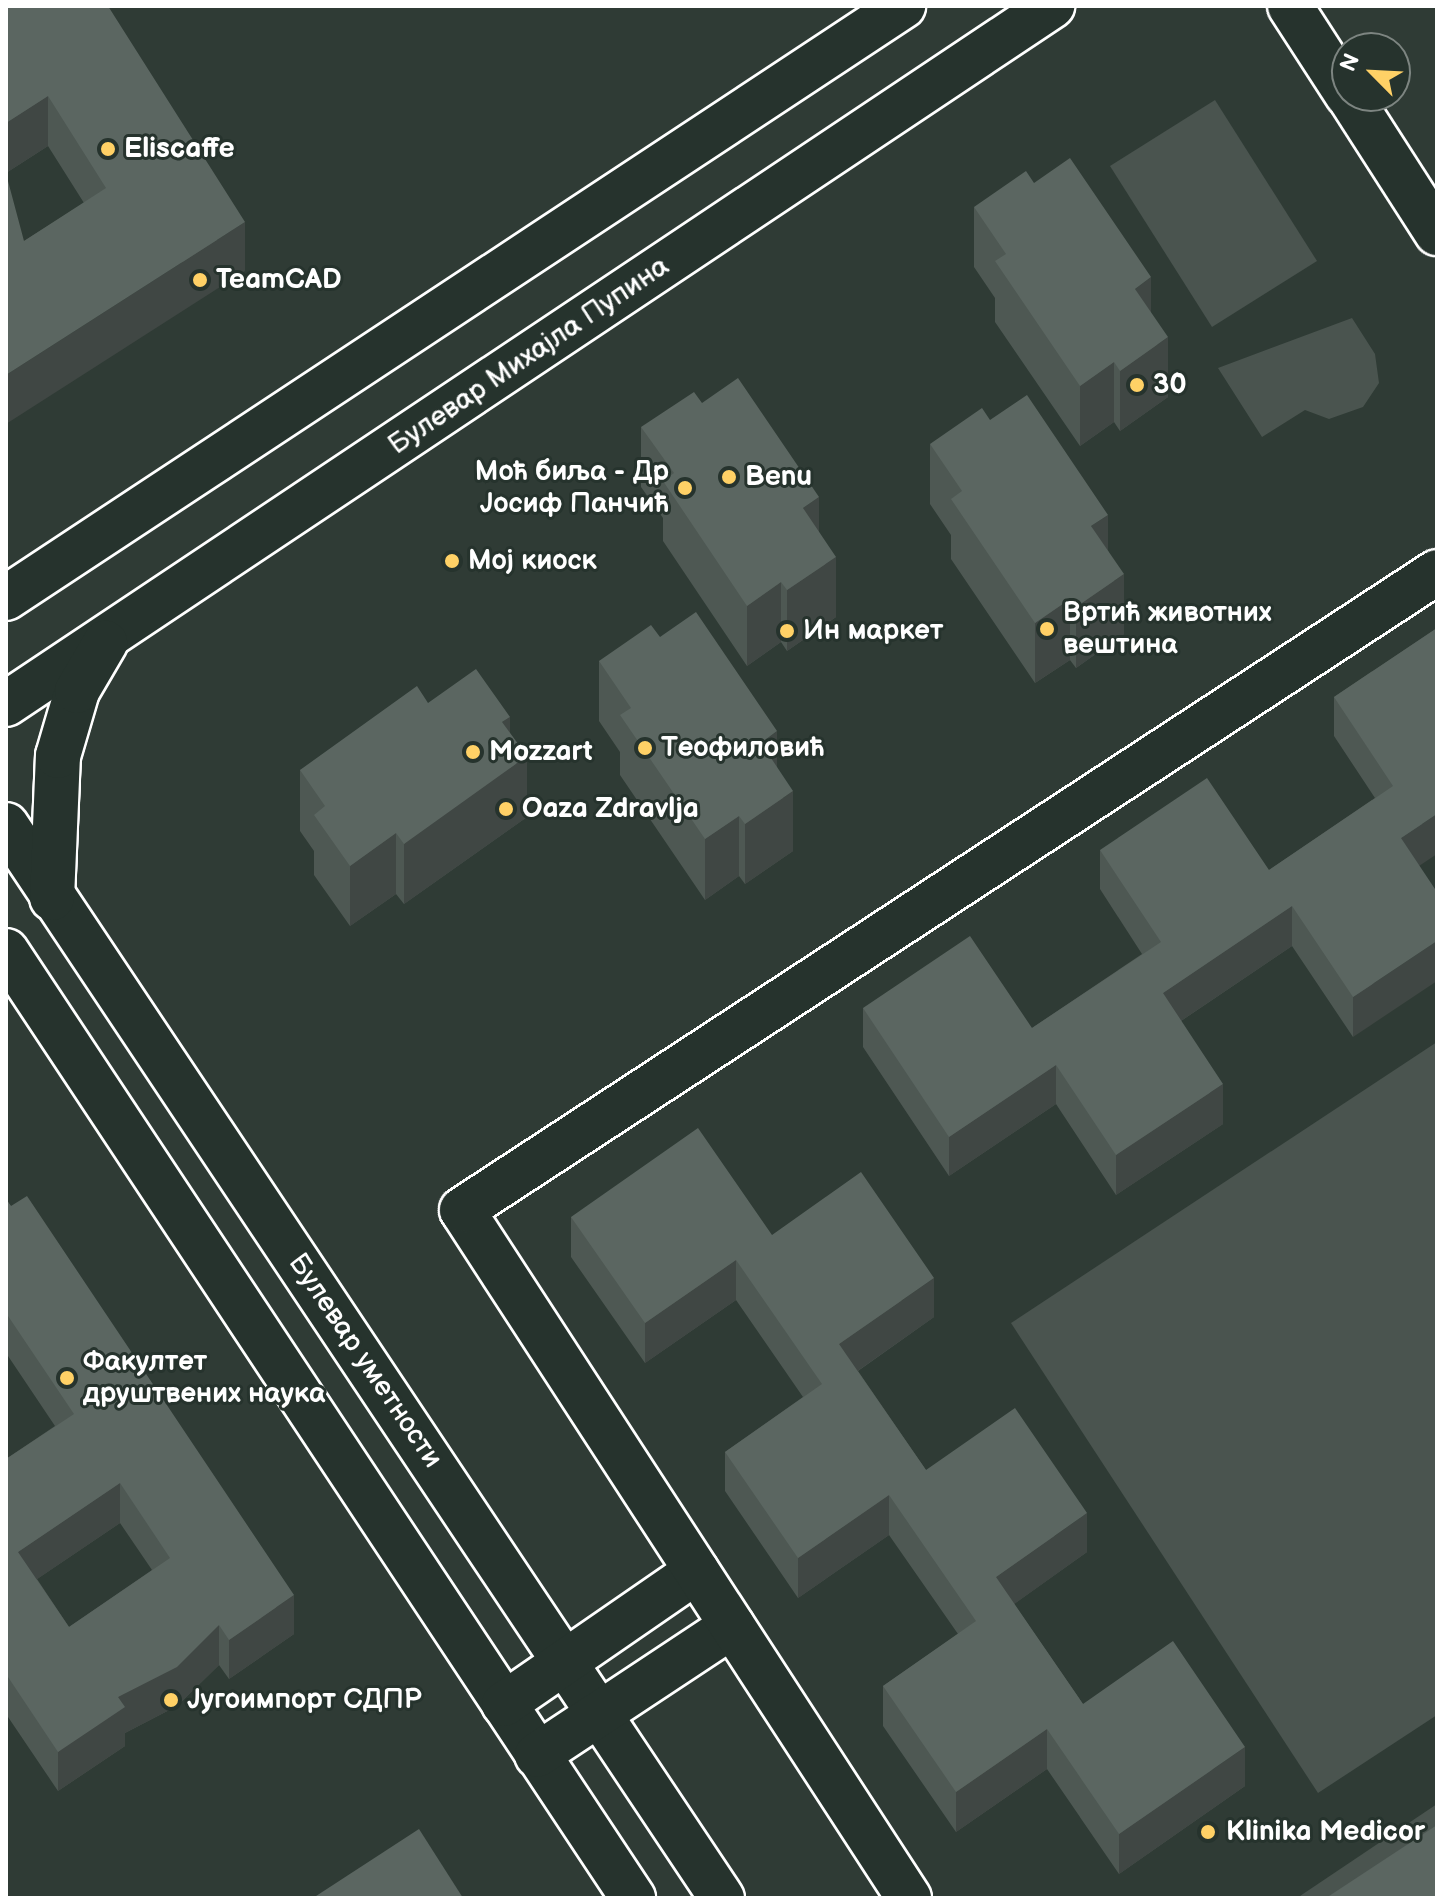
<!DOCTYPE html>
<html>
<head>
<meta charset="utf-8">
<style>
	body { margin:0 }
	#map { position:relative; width:1443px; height:1904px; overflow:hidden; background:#2f3b35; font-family:"Balsamiq Sans",sans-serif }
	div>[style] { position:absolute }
	.green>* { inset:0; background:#4a544f }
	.roads { filter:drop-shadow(2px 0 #fff) drop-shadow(-2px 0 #fff) drop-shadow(0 2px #fff) drop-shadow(0 -2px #fff) }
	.minor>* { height:44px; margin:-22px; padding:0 22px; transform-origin:22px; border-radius:22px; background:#26332d }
	.major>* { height:44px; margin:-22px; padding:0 22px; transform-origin:22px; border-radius:22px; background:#26332d }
	.wall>* { inset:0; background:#4e5853 }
	.shaded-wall>* { inset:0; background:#404744 }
	.building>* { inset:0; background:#5b6661 }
	.dots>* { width:22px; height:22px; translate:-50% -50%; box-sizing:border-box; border:4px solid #26332d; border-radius:50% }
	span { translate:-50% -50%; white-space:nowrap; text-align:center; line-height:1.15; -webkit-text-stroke:6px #26332d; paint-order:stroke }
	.poi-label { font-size:28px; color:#fff; font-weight:700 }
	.left { translate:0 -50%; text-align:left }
	.right { translate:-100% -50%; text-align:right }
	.street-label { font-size:28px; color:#fff }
	.frame { position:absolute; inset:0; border:8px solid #fff; pointer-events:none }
	.north { position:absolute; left:1331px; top:32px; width:80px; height:80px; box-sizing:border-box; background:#26332d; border:2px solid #7d8581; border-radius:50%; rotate:294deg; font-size:22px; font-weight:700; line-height:32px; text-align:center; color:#fff }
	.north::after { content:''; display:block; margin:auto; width:28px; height:36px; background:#ffd166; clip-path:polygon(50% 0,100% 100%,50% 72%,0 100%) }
</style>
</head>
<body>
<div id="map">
	<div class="green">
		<div style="clip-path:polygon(1215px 100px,1317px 261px,1212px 327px,1110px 166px)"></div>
		<div style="clip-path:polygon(1352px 318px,1375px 354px,1379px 383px,1363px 407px,1329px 419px,1305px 410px,1262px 437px,1218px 368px)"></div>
		<div style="clip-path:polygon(1437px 1042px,1437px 1715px,1318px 1793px,1011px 1323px)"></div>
		<div style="clip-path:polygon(1437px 1804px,1437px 1869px,1394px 1898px,1297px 1898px)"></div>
	</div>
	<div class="roads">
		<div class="minor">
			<div style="left:1290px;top:6px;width:105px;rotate:57.1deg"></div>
			<div style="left:1349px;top:96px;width:163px;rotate:57.3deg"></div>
			<div style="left:6px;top:825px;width:1290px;rotate:56.29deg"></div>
			<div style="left:6px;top:951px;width:1136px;rotate:56.49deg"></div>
			<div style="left:504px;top:1704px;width:234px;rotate:-34.6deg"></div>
			<div style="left:537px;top:1755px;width:234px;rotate:-33.5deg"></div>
			<div style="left:909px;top:1898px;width:820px;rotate:-123.01deg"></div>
			<div style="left:462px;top:1210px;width:1165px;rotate:-33.2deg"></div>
		</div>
		<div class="major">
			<div style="left:6px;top:598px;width:1075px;rotate:-33.42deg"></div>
			<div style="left:6px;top:704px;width:1258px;rotate:-33.72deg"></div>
			<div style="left:52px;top:898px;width:142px;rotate:-87.6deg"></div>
			<div style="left:58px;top:756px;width:68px;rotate:-73.7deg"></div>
			<div style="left:77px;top:691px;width:56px;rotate:-59.7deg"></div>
		</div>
	</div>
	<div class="wall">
		<div style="clip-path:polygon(6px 6px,245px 271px,24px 241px,84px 203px,48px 146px,6px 173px)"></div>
		<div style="clip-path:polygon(974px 207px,1151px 313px,1168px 397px,1120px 431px,1114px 422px,1080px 446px,995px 322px,995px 298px,974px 267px)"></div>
		<div style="clip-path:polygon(641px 427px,819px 532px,836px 617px,787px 651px,781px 642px,747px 666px,663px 541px,663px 518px,641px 487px)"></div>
		<div style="clip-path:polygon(930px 444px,1108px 550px,1124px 634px,1076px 668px,1070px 660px,1035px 683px,951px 559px,951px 535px,930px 504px)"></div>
		<div style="clip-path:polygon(1437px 628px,1419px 865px,1353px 1037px,1292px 946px,1181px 1021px,1223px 1124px,1116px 1195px,1056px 1104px,949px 1176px,863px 1047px,863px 1008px,1032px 1028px,1142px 954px,1100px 889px,1100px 850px,1269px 870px,1375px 798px,1334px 736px,1334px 697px)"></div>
		<div style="clip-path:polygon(660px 637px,777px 767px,793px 851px,745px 884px,739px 876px,705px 900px,620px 775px,620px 752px,599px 721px,599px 661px)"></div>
		<div style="clip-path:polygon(428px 703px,510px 734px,527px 817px,404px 904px,396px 894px,350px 926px,314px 875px,314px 851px,300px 831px,300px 770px)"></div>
		<div style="clip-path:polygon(evenodd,6px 1199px,294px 1634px,229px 1679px,219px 1665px,177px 1706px,125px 1733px,125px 1746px,58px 1791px,6px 1714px,6px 1459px,55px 1426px,6px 1353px,6px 1199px,120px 1523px,152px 1570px,69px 1627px,37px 1579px,120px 1523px)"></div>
		<div style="clip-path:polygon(571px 1217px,772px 1235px,934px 1317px,858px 1371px,926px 1470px,1087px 1552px,1014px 1604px,1083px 1704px,1245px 1786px,1119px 1874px,1047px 1769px,956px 1832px,883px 1726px,883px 1686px,958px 1634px,889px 1535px,798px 1598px,725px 1491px,725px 1452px,803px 1397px,736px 1300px,645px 1363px,571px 1257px)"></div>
	</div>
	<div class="shaded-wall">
		<div style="clip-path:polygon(48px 96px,48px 146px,6px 173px,6px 123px)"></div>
		<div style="clip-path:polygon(245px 222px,245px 271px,6px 424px,6px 375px)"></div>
		<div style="clip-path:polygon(1151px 277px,1151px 338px,1135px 289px)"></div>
		<div style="clip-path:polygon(1168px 337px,1168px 397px,1120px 431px,1120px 371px)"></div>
		<div style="clip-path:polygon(1114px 362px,1114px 422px,1080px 446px,1080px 386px)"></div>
		<div style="clip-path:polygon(819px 497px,819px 557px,803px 508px)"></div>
		<div style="clip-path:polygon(1108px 515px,1108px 575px,1091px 526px)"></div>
		<div style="clip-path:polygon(836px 557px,836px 617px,787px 651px,787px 590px)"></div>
		<div style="clip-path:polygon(1124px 574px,1124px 634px,1076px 668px,1076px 607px)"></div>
		<div style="clip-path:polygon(781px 582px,781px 642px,747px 666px,747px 606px)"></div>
		<div style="clip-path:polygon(1070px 599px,1070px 660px,1035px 683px,1035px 623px)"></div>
		<div style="clip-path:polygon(510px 717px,510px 768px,527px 756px,527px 817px,404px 904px,404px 844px,502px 722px)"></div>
		<div style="clip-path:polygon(777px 731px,777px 792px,761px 743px)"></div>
		<div style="clip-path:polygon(793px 791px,793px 851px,745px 884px,745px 824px)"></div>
		<div style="clip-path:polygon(1437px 814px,1437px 854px,1401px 878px,1401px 838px)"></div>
		<div style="clip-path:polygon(739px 816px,739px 876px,705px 900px,705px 839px)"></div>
		<div style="clip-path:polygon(396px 833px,396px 894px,350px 926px,350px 866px)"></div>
		<div style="clip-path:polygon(1292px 906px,1292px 946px,1163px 1033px,1163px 993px)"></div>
		<div style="clip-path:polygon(1437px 941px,1437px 981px,1353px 1037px,1353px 997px)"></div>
		<div style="clip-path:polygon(1056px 1065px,1056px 1104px,949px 1176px,949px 1137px)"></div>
		<div style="clip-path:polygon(1223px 1084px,1223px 1124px,1116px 1195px,1116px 1155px)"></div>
		<div style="clip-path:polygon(736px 1260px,736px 1300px,645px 1363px,645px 1323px)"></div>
		<div style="clip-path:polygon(934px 1278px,934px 1317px,839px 1384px,839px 1344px)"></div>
		<div style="clip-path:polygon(120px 1483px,120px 1523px,18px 1592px,18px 1552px)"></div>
		<div style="clip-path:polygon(889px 1495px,889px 1535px,798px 1598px,798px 1558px)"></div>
		<div style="clip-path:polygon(1087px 1513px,1087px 1552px,996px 1617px,996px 1577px)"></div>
		<div style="clip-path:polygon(294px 1595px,294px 1634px,229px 1679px,229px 1640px)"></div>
		<div style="clip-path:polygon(219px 1625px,219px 1665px,177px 1706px,125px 1733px,125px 1746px,58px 1791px,58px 1752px,118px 1697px)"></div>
		<div style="clip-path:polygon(1047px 1729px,1047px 1769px,956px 1832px,956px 1792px)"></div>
		<div style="clip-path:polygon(1245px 1747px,1245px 1786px,1119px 1874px,1119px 1834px)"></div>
	</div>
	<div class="building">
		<div style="clip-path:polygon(6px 6px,108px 6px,245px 222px,6px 375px,6px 180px,8px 181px,24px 241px,106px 188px,48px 96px,6px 123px)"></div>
		<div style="clip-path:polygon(1070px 158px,1151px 277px,1135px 289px,1168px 337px,1120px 371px,1114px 362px,1080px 386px,995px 261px,1006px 254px,974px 207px,1026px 171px,1034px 183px)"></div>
		<div style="clip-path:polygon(738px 378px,819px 497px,803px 508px,836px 557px,787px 590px,781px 582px,747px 606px,663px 481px,674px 473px,641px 427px,694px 392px,702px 403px)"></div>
		<div style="clip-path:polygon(1027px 395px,1108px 515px,1091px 526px,1124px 574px,1076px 607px,1070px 599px,1035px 623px,951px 499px,962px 491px,930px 444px,982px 408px,990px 420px)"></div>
		<div style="clip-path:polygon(696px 612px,777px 731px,761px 743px,793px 791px,745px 824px,739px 816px,705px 839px,620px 715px,631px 708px,599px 661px,651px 625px,660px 637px)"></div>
		<div style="clip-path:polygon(1437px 628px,1437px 814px,1401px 838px,1437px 892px,1437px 941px,1353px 997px,1292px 906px,1163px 993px,1223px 1084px,1116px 1155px,1056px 1065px,949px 1137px,863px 1008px,970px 936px,1032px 1028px,1161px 942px,1100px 850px,1207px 778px,1269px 870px,1393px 786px,1334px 697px)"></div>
		<div style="clip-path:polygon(476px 669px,510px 717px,502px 722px,527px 756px,404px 844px,396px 833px,350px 866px,314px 815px,325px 806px,300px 770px,417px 686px,428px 703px)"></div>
		<div style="clip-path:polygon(698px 1128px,772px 1235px,861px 1172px,934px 1278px,839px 1344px,926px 1470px,1015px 1408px,1087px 1513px,996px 1577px,1083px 1704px,1173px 1641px,1245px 1747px,1119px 1834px,1047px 1729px,956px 1792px,883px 1686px,976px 1621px,889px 1495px,798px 1558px,725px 1452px,822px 1384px,736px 1260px,645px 1323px,571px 1217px)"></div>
		<div style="clip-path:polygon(evenodd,27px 1196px,294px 1595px,229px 1640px,219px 1625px,177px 1667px,118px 1697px,125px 1707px,58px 1752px,6px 1674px,6px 1459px,74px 1414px,6px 1313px,6px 1199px,11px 1206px,27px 1196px,120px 1483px,170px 1558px,69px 1627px,18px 1552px,120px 1483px)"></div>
		<div style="clip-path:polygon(1437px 1825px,1437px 1898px,1326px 1898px)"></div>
		<div style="clip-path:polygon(419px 1829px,463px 1898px,313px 1898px)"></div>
	</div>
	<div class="dots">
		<div style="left:108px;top:149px;background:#ffd166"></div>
		<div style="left:200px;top:280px;background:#ffd166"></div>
		<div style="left:1137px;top:385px;background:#ffd166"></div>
		<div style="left:729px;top:477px;background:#ffd166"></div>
		<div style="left:685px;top:488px;background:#ffd166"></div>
		<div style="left:452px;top:561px;background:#ffd166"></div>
		<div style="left:1047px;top:629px;background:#ffd166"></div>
		<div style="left:787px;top:631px;background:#ffd166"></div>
		<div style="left:645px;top:748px;background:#ffd166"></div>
		<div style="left:473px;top:752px;background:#ffd166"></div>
		<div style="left:506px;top:809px;background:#ffd166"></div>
		<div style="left:67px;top:1378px;background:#ffd166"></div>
		<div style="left:171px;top:1700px;background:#ffd166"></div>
		<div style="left:1208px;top:1832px;background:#ffd166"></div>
	</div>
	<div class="poi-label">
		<span class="left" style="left:124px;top:149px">Eliscaffe</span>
		<span class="left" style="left:216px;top:280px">TeamCAD</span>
		<span class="left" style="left:1153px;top:385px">30</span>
		<span class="right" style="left:669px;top:488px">Моћ биља - Др<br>Јосиф Панчић</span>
		<span class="left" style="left:745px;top:477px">Benu</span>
		<span class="left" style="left:468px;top:561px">Мој киоск</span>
		<span class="left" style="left:1063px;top:629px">Вртић животних<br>вештина</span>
		<span class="left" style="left:803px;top:631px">Ин маркет</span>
		<span class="left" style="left:661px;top:748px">Теофиловић</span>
		<span class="left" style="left:489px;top:752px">Mozzart</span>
		<span class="left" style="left:522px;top:809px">Oaza Zdravlja</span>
		<span class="left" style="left:83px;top:1378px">Факултет<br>друштвених наука</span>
		<span class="left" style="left:187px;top:1700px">Југоимпорт СДПР</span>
		<span class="left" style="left:1226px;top:1832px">Klinika Medicor</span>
	</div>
	<div class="street-label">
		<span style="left:529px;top:356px;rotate:-34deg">Булевар Михајла Пупина</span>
		<span style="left:365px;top:1361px;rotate:56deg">Булевар уметности</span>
	</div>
	<div class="frame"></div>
	<div class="north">N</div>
</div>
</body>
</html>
